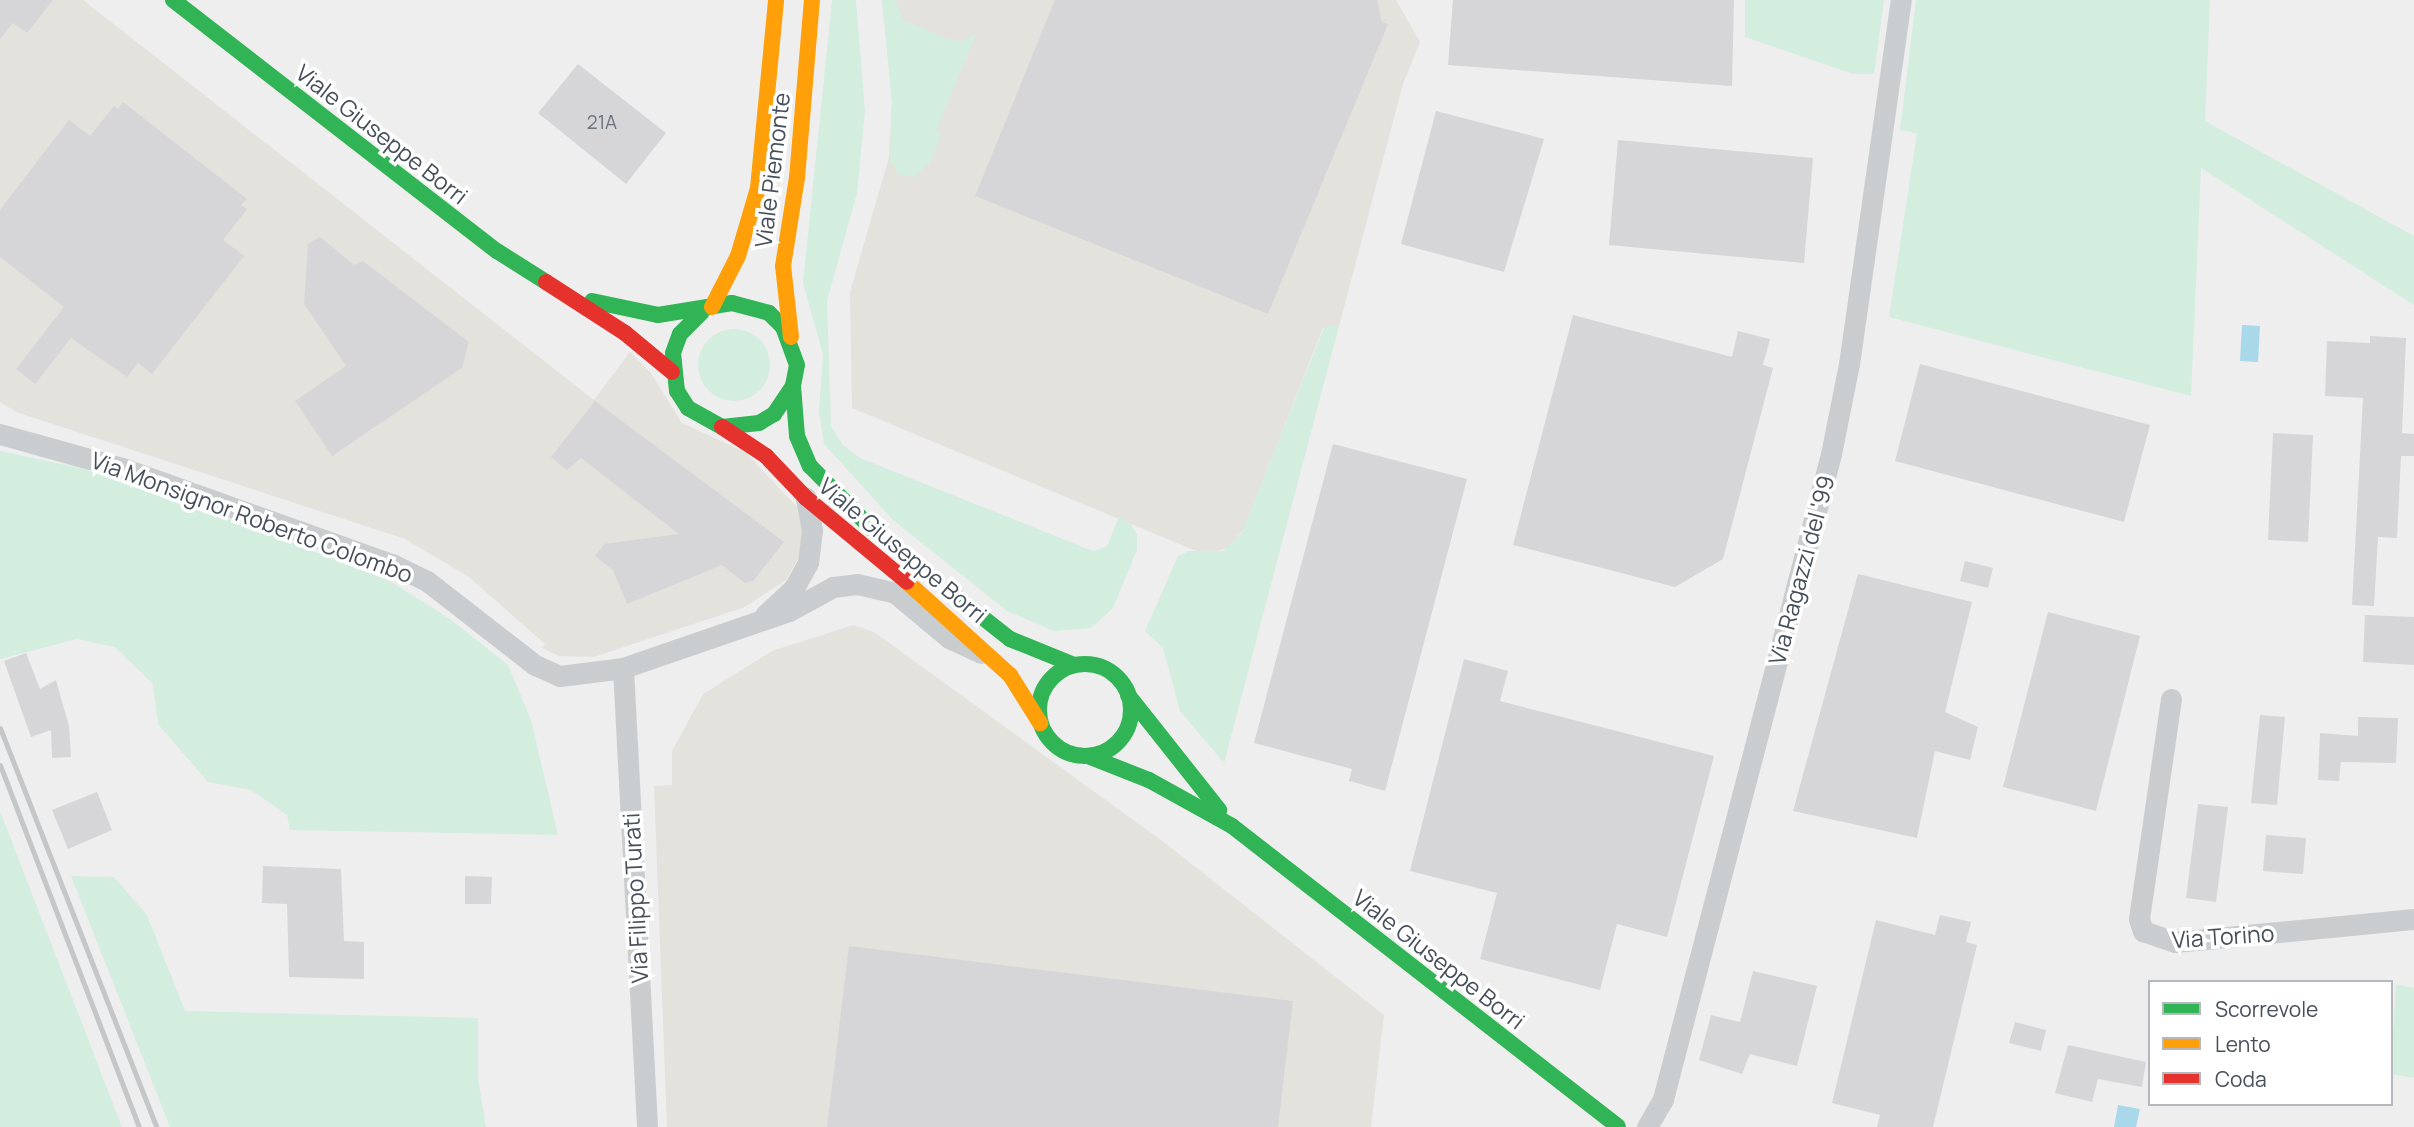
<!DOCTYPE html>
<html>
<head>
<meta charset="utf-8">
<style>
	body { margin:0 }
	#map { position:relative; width:2414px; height:1127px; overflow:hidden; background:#efeeee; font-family:Manrope,sans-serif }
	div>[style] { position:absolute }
	.commercial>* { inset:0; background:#e4e2dc }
	.green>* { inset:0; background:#d3eddf }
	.round { border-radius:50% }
	.water>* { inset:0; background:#a8d8ea }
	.building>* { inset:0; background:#d6d6d8 }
	.street>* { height:21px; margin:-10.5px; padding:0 10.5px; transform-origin:10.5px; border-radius:10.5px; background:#cacdcf }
	.fast>* { height:16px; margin:-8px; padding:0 8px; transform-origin:8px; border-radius:8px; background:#30b455 }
	.fast>.ring { margin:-8px; padding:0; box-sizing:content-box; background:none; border:16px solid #30b455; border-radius:50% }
	.slow>* { height:16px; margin:-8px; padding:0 8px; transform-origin:8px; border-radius:8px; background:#ff9f0a }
	.jam>* { height:16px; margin:-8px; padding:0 8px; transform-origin:8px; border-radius:8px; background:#e5322d }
	.rail>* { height:5px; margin:-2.5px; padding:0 2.5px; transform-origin:2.5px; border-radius:2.5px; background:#c4c6c8 }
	span { translate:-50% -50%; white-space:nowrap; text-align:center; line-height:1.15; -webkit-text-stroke:7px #fff; paint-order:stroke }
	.number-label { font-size:19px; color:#6c727b }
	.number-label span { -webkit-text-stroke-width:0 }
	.street-label { font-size:23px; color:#464f5a }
	.legend { position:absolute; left:2148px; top:980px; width:245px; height:126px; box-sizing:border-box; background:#fff; border:2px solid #b5b9bd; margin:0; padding:9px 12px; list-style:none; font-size:21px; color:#464f5a }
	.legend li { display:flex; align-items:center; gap:14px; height:35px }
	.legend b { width:35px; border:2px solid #b5b9bd }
</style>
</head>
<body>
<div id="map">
	<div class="commercial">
		<div style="clip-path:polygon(0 0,83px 0,594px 400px,630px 352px,650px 372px,682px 423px,745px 452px,797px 507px,803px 531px,798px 559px,786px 580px,745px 607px,594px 657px,559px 656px,542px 648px,545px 644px,469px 577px,405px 539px,16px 412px,0 402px)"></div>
		<div style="clip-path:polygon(882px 0,1396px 0,1420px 42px,1403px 84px,1339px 326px,1323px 328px,1244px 528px,1231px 546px,1212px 553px,1196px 551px,852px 408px,850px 292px,889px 157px,892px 101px)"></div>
		<div style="clip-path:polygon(853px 625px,874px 632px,1161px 840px,1384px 1015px,1371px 1127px,667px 1127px,654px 786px,672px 785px,672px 751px,703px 694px,772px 651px)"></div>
	</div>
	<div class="green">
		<div style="clip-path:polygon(832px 0,856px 0,865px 111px,857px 193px,827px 301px,831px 426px,843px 445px,860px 458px,1093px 551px,1107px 546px,1119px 517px,1129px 522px,1137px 534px,1137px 550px,1113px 608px,1091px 628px,1054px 631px,1007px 611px,893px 520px,824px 444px,819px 411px,823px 354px,803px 283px)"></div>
		<div style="clip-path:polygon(882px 0,896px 0,903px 20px,948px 39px,962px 41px,976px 34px,936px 131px,941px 135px,930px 163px,914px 177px,899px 175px,890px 160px,892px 101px)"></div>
		<div style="clip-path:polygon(1745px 0,1884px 0,1874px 74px,1853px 74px,1745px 37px)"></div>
		<div style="clip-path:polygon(1916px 0,2210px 0,2205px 121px,2414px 236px,2414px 305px,2201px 168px,2191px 396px,1889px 317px,1917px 133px,1900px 130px)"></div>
		<div style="clip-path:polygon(1330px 325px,1339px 326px,1224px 763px,1180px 711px,1163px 648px,1145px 631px,1178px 556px,1189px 551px,1223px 551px,1241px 534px,1324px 328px)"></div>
		<div class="round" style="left:698px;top:329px;width:72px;height:72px"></div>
		<div style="clip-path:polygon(0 451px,84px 469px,198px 507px,390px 581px,450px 619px,508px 665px,531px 720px,558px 835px,290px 830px,287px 815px,251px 790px,208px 782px,158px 724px,153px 684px,115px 647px,77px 639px,0 659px)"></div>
		<div style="clip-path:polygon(0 811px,122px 1127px,0 1127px)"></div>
		<div style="clip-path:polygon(71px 876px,114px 877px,147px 915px,185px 1011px,478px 1018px,478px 1079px,486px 1127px,170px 1127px)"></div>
		<div style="clip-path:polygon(2396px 984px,2414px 988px,2414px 1078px,2391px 1074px)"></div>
	</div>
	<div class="water">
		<div style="clip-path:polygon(2242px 325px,2260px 326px,2258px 362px,2240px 361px)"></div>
		<div style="clip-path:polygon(2118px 1105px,2140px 1109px,2136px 1127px,2114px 1127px)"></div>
	</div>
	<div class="building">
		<div style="clip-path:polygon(0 0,53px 0,27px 33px,13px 23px,0 39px)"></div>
		<div style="clip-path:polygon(1055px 0,1377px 0,1382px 22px,1388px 24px,1268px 314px,975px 196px)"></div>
		<div style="clip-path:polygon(1453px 0,1734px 0,1732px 86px,1448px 65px)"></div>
		<div style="clip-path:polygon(578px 64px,666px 133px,626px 184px,538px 113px)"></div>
		<div style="clip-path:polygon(123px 102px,247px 199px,241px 205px,247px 209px,223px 240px,244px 256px,152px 374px,138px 363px,127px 377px,71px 338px,35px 384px,16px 369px,64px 307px,0 257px,0 210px,69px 120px,90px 136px,114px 106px,118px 109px)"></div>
		<div style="clip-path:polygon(1436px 111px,1544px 139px,1504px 272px,1401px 244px)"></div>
		<div style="clip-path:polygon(1618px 140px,1813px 158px,1804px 263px,1609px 245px)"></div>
		<div style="clip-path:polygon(320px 237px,354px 265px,363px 261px,469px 342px,462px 368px,332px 456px,295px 401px,346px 366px,304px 304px,308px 244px)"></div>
		<div style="clip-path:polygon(1573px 315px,1732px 357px,1738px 331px,1770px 339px,1763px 365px,1773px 368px,1723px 559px,1675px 587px,1513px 545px)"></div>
		<div style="clip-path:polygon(2370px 336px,2406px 338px,2402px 433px,2414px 434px,2414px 456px,2401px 456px,2397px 538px,2378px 537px,2374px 606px,2352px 605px,2363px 398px,2325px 396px,2327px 341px,2370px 343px)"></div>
		<div style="clip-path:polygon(1920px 364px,2150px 425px,2124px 522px,1895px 461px)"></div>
		<div style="clip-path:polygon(595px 401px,784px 542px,753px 581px,745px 583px,722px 565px,627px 604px,613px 570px,595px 556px,604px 544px,679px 534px,581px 458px,567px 470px,551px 457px)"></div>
		<div style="clip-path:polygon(2273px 433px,2313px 435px,2308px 542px,2268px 540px)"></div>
		<div style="clip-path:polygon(1333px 444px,1467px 479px,1385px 791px,1349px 781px,1352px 769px,1254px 743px)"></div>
		<div style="clip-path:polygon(1965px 561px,1993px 568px,1988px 588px,1960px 581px)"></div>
		<div style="clip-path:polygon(1858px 574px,1972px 602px,1945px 712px,1978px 727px,1970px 760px,1935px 751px,1917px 838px,1793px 811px)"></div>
		<div style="clip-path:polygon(2048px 612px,2140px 636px,2096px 811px,2003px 787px)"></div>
		<div style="clip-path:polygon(2365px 615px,2414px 617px,2414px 665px,2363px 662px)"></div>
		<div style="clip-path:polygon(26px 653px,40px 689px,56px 680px,69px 726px,71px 757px,52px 758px,51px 730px,31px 737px,4px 661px)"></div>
		<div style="clip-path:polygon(1464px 659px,1508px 671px,1500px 701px,1714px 756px,1667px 937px,1617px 924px,1600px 990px,1480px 959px,1497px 893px,1410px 871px)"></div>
		<div style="clip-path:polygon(2260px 715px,2285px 717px,2277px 805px,2251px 803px)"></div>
		<div style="clip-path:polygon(2358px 717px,2398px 718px,2396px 763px,2341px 762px,2339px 781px,2318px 780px,2320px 733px,2358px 736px)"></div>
		<div style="clip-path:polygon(97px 792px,112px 830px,68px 849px,52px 810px)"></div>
		<div style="clip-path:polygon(2198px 804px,2228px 807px,2216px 902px,2186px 898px)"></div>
		<div style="clip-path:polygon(2266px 835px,2306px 838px,2303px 874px,2263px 871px)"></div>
		<div style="clip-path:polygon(263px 866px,341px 869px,344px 941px,364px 942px,364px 979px,289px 977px,287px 904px,262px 903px)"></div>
		<div style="clip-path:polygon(465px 876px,492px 877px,491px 904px,465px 904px)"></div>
		<div style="clip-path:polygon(1940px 915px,1971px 922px,1966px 942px,1977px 945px,1933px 1127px,1877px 1127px,1880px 1115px,1832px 1103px,1876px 920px,1935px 935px)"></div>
		<div style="clip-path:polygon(849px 946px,1293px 1001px,1278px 1127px,827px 1127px)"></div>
		<div style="clip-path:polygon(1753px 971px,1817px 986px,1797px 1066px,1750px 1054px,1742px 1074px,1699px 1060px,1711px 1015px,1740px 1022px)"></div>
		<div style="clip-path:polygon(2015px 1022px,2046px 1030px,2041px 1051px,2009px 1043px)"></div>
		<div style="clip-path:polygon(2068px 1045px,2146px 1062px,2142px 1087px,2098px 1079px,2092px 1102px,2055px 1093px)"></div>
	</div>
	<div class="street">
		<div style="left:0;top:434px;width:127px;rotate:15.6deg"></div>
		<div style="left:122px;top:468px;width:287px;rotate:19.6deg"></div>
		<div style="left:392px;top:564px;width:39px;rotate:26deg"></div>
		<div style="left:427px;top:581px;width:137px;rotate:37.9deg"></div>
		<div style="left:535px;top:665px;width:27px;rotate:24deg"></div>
		<div style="left:560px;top:676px;width:64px;rotate:-7.2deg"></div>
		<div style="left:623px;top:668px;width:176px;rotate:-19deg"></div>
		<div style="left:789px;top:611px;width:50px;rotate:-28.6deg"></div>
		<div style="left:833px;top:587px;width:24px;rotate:-7deg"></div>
		<div style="left:857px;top:584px;width:39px;rotate:13deg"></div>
		<div style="left:895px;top:593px;width:70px;rotate:39.8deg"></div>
		<div style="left:949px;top:638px;width:35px;rotate:25deg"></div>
		<div style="left:765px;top:615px;width:40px;rotate:-43deg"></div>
		<div style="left:794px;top:588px;width:29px;rotate:-61deg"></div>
		<div style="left:808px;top:563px;width:33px;rotate:-83deg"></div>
		<div style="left:812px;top:530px;width:33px;rotate:-101deg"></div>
		<div style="left:623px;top:668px;width:460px;rotate:87deg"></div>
		<div style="left:2171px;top:699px;width:222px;rotate:98.3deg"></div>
		<div style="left:2139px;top:919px;width:13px;rotate:72deg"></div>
		<div style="left:2143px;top:931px;width:34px;rotate:19deg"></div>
		<div style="left:2175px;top:942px;width:240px;rotate:-5.5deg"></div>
		<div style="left:1647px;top:1127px;width:32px;rotate:-60deg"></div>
		<div style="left:1663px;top:1099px;width:667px;rotate:-75.4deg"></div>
		<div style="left:1831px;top:454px;width:92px;rotate:-78.7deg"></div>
		<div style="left:1849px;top:364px;width:368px;rotate:-81.9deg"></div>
	</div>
	<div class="fast">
		<div style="left:173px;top:0;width:410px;rotate:37.8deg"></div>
		<div style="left:497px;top:251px;width:58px;rotate:32.3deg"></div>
		<div style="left:592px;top:301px;width:67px;rotate:12deg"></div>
		<div style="left:658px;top:315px;width:75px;rotate:-9.2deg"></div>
		<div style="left:732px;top:303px;width:38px;rotate:15deg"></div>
		<div style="left:769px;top:313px;width:20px;rotate:45deg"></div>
		<div style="left:783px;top:327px;width:40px;rotate:69.8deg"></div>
		<div style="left:797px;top:365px;width:21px;rotate:101deg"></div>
		<div style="left:793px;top:386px;width:34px;rotate:124deg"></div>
		<div style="left:774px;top:414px;width:17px;rotate:149deg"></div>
		<div style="left:759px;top:423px;width:37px;rotate:174deg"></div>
		<div style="left:722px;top:427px;width:39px;rotate:-151deg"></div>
		<div style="left:688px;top:408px;width:20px;rotate:-123deg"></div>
		<div style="left:677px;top:391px;width:38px;rotate:-96deg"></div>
		<div style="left:673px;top:353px;width:20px;rotate:-70deg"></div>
		<div style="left:680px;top:334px;width:31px;rotate:-45deg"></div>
		<div style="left:793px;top:386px;width:50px;rotate:85.4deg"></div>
		<div style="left:797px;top:436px;width:33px;rotate:67deg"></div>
		<div style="left:810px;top:466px;width:88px;rotate:45.5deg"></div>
		<div style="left:949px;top:591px;width:78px;rotate:38.2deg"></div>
		<div style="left:1010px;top:639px;width:69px;rotate:22.1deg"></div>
		<div class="ring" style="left:1039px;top:664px;width:76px;height:76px"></div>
		<div style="left:1128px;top:695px;width:147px;rotate:51.6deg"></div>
		<div style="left:1088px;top:756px;width:66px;rotate:21.5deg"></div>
		<div style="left:1149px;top:780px;width:95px;rotate:29deg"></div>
		<div style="left:1232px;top:826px;width:489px;rotate:37.9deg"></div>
	</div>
	<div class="slow">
		<div style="left:712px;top:307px;width:57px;rotate:-63deg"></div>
		<div style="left:738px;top:256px;width:71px;rotate:-73.6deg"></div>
		<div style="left:758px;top:188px;width:189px;rotate:-84.5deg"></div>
		<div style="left:791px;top:337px;width:71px;rotate:-96.4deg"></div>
		<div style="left:783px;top:266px;width:89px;rotate:-81deg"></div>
		<div style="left:797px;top:178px;width:179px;rotate:-85.2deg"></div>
		<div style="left:907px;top:582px;width:139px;rotate:42.1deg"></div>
		<div style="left:1010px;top:675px;width:57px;rotate:58deg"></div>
	</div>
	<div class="jam">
		<div style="left:546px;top:282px;width:94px;rotate:32.8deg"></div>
		<div style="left:625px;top:333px;width:61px;rotate:39.7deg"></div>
		<div style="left:722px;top:427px;width:53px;rotate:33.4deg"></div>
		<div style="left:766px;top:456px;width:58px;rotate:46.4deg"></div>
		<div style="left:806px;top:498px;width:131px;rotate:39.7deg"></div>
	</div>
	<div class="rail">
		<div style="left:0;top:728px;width:428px;rotate:68.6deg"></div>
		<div style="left:0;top:765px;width:388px;rotate:69deg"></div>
	</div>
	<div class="number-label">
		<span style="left:602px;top:123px">21A</span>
	</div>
	<div class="street-label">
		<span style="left:382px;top:134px;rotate:38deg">Viale Giuseppe Borri</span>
		<span style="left:772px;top:170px;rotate:-83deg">Viale Piemonte</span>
		<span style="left:252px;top:517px;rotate:20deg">Via Monsignor Roberto Colombo</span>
		<span style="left:903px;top:550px;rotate:40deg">Viale Giuseppe Borri</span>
		<span style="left:1801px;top:570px;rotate:-75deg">Via Ragazzi del '99</span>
		<span style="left:635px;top:898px;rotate:-93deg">Via Filippo Turati</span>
		<span style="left:2223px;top:936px;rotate:-4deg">Via Torino</span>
		<span style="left:1439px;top:959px;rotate:38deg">Viale Giuseppe Borri</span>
	</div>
	<ul class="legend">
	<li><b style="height:9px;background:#30b455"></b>Scorrevole</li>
	<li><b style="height:9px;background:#ff9f0a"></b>Lento</li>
	<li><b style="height:9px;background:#e5322d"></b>Coda</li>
	</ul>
</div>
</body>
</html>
